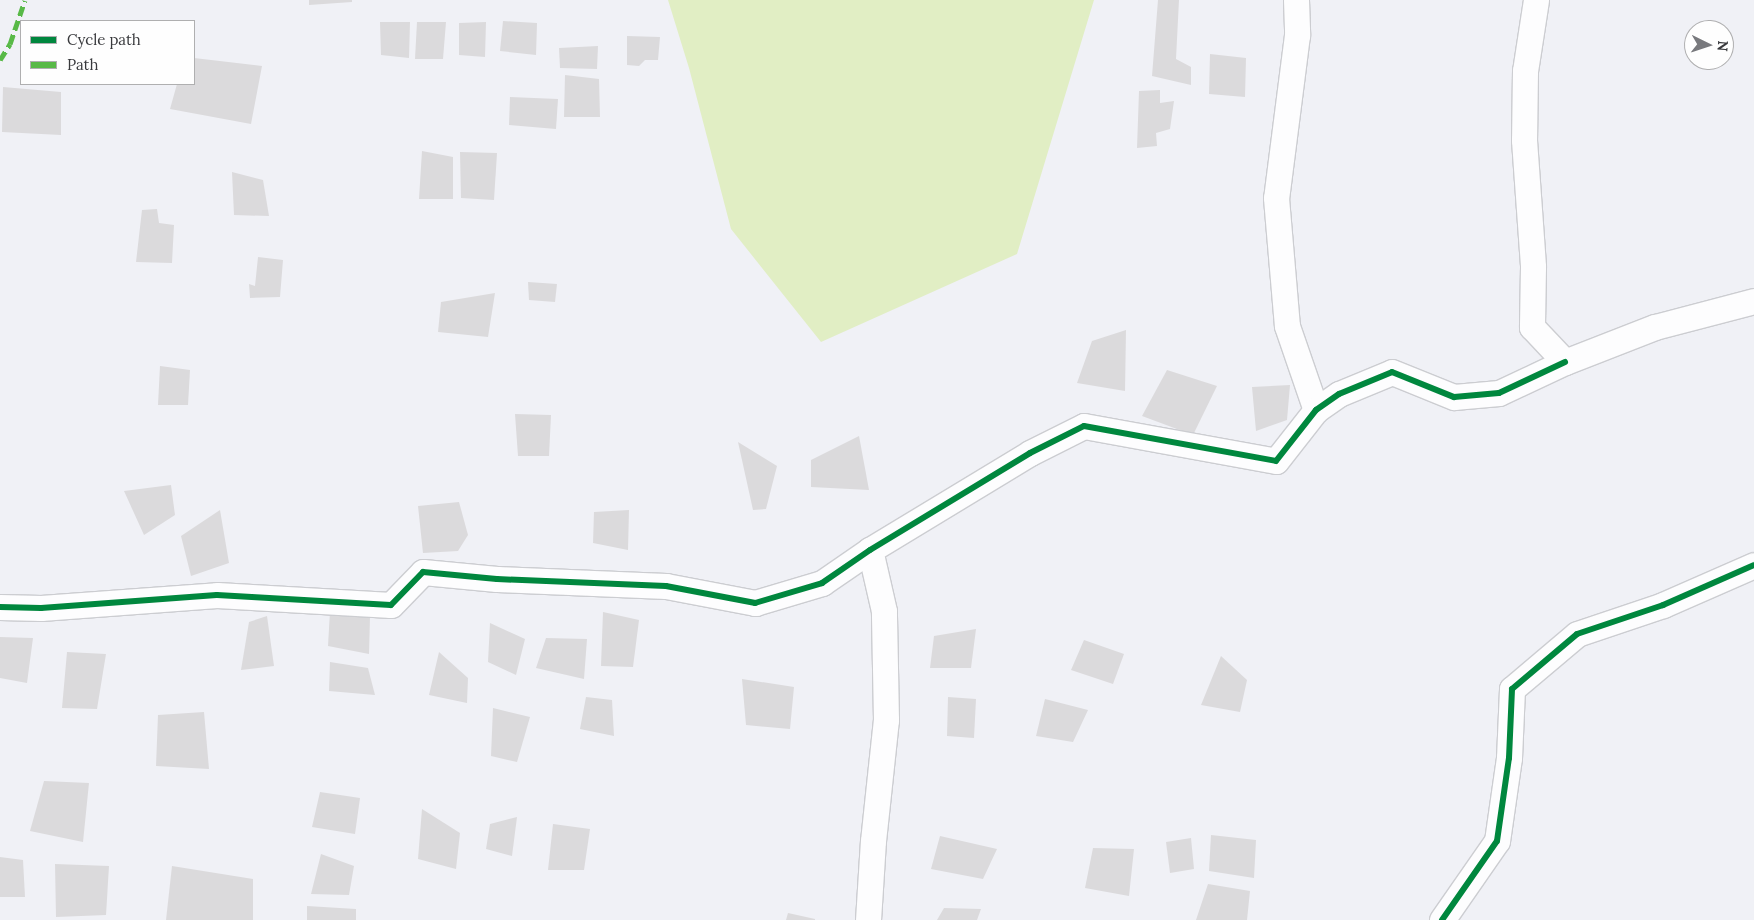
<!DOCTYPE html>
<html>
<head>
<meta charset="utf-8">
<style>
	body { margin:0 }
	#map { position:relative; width:1754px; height:920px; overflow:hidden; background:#f0f1f6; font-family:Lora,serif }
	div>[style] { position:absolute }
	.green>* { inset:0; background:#e1eec4 }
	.building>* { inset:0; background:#dbdadc }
	.roads { filter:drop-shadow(1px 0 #cccdd1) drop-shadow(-1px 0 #cccdd1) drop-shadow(0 1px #cccdd1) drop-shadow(0 -1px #cccdd1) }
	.minor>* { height:25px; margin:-12.5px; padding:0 12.5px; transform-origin:12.5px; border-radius:12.5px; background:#fdfdfe }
	.quiet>* { height:5px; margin-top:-2.5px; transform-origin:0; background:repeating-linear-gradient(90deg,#58b947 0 10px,transparent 0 15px) }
	.cycleway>* { height:6px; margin:-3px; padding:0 3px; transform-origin:3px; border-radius:3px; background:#00873e }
	span { translate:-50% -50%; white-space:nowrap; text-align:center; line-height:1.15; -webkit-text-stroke:4px #fefefe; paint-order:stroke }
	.legend { position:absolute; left:20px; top:20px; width:175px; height:65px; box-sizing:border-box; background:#fefefe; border:1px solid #afafb0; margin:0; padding:6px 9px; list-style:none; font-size:15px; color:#38393c }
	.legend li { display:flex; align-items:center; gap:10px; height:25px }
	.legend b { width:25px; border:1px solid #afafb0 }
	.north { position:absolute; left:1684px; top:20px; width:50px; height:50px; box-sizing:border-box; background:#fefefe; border:1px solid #afafb0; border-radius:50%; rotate:94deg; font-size:14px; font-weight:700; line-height:20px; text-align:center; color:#38393c }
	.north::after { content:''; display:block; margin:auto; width:18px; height:22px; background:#78797d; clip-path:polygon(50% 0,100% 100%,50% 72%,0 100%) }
</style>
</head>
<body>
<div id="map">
	<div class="green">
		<div style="clip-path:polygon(668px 0,1094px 0,1017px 254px,821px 342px,731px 229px,689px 68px)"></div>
	</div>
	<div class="building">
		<div style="clip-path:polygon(309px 0,352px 0,352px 2px,309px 5px)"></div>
		<div style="clip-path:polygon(1158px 0,1179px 0,1176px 59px,1191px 67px,1191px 85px,1152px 76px)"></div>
		<div style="clip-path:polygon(503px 21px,537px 23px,536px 55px,500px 51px)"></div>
		<div style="clip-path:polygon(380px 22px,410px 22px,409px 58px,381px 55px)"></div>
		<div style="clip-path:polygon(417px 22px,446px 22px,443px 59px,415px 59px)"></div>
		<div style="clip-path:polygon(486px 22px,485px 57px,459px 55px,459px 23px)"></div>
		<div style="clip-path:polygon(627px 36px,660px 37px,658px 60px,645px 60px,639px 66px,627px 65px)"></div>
		<div style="clip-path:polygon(598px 46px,597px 69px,560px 68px,559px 48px)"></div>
		<div style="clip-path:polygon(1210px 54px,1246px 58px,1245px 97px,1209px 94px)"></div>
		<div style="clip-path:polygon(194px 58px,262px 66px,251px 124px,170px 109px,177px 84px,194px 84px)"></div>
		<div style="clip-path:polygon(565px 75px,599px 79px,600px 117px,564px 117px)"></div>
		<div style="clip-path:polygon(3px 87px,61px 92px,61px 135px,2px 132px)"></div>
		<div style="clip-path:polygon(1160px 90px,1160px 103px,1174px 101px,1170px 129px,1156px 133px,1157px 146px,1137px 148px,1139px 91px)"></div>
		<div style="clip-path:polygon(510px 97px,558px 99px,556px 129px,509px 125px)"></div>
		<div style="clip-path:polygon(422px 151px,453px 157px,453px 199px,419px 199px)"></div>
		<div style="clip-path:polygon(460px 152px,497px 153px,494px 200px,461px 198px)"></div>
		<div style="clip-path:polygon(232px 172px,263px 180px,269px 216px,234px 215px)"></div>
		<div style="clip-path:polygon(157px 209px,159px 223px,174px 225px,172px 263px,136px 262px,142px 210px)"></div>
		<div style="clip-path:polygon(258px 257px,283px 260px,280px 297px,250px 298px,249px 284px,255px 286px)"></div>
		<div style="clip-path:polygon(528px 282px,557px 284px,555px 302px,529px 300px)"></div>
		<div style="clip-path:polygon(495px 293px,488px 337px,438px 332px,441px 302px)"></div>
		<div style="clip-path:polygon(1126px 330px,1125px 391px,1077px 383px,1092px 341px)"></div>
		<div style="clip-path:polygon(160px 366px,190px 370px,188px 405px,158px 405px)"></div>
		<div style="clip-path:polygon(1167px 370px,1217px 386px,1193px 435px,1142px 416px)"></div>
		<div style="clip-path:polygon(1290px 385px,1287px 420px,1256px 431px,1252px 387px)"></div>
		<div style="clip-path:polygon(515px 414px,551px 415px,549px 456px,518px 456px)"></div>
		<div style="clip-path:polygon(859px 436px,869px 490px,811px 487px,811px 460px)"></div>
		<div style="clip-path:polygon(738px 442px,777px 466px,766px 509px,753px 510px)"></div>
		<div style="clip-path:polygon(171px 485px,175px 515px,144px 535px,124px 491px)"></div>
		<div style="clip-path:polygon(459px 502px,468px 535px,458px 551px,423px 553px,418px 506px)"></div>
		<div style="clip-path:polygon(220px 510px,229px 563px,191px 576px,181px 536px)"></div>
		<div style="clip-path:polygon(629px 510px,628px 550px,593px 543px,594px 512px)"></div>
		<div style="clip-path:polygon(330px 611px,370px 617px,369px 654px,328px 646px)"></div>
		<div style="clip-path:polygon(603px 612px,639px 620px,633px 667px,601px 666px)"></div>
		<div style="clip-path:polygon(267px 616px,274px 666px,241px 670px,249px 622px)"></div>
		<div style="clip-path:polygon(490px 623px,525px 639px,516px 675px,488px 662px)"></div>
		<div style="clip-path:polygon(976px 629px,971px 668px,930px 668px,934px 636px)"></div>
		<div style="clip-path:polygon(0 637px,33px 638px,27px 683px,0 678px)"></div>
		<div style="clip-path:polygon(546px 638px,587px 639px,584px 679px,536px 668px)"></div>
		<div style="clip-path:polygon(1084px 640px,1124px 654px,1113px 684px,1071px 670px)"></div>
		<div style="clip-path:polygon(67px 652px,106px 654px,97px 709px,62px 708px)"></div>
		<div style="clip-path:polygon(439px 652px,468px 678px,467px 703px,429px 695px)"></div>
		<div style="clip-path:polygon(1221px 656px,1247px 680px,1240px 712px,1201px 705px)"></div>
		<div style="clip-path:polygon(330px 662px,368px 668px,375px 695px,329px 691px)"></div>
		<div style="clip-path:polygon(742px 679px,794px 687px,790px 729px,746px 725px)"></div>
		<div style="clip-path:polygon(586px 697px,612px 700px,614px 736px,580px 729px)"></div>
		<div style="clip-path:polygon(948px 697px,976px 699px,974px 738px,947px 736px)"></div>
		<div style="clip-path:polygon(1045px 699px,1088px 710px,1073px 742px,1036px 736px)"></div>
		<div style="clip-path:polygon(493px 708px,530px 717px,517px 762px,491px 756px)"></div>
		<div style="clip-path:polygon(204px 712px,209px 769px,156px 766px,158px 715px)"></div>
		<div style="clip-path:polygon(44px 781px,89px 783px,83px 842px,30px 831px)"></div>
		<div style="clip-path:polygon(320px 792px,360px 798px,355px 834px,312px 827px)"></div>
		<div style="clip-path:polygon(422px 809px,460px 833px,456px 869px,418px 859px)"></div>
		<div style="clip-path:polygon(517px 817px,512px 856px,486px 849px,490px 824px)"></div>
		<div style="clip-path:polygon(553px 824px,590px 829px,584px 870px,548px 870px)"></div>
		<div style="clip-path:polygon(1211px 835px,1256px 840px,1254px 878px,1209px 871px)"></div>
		<div style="clip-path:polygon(940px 836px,997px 849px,983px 879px,931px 869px)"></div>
		<div style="clip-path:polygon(1191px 838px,1194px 869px,1170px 873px,1166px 842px)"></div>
		<div style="clip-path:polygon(1093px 848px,1134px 849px,1129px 896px,1085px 888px)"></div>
		<div style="clip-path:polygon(321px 854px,354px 866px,349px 895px,311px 894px)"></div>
		<div style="clip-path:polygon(0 857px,23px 860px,25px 897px,0 897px)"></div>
		<div style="clip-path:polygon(55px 864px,109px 866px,106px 915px,56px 917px)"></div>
		<div style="clip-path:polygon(172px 866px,253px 879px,253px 920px,166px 920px)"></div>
		<div style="clip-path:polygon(1208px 884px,1250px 891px,1247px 920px,1196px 920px)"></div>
		<div style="clip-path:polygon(307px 906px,356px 909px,356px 920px,307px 920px)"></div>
		<div style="clip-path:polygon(944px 908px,981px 909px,977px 920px,937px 920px)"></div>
		<div style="clip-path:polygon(788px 913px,815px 919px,815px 920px,786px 920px)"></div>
	</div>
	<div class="roads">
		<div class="minor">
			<div style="left:1296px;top:0;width:35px;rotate:88deg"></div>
			<div style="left:1297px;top:35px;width:164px;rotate:97.3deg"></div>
			<div style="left:1276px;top:198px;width:128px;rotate:85.1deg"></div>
			<div style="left:1287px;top:326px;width:89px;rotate:71deg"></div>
			<div style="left:1536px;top:0;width:72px;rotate:98.8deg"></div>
			<div style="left:1525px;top:71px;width:69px;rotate:90.8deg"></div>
			<div style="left:1524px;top:140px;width:127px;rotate:85.9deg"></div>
			<div style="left:1533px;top:267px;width:60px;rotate:91deg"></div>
			<div style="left:1532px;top:327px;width:48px;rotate:46.7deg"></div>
			<div style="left:1565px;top:362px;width:97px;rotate:-21.3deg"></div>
			<div style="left:1655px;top:327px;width:102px;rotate:-14.7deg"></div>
			<div style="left:0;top:607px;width:41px;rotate:1.4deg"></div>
			<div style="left:41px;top:608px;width:176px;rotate:-4.2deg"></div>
			<div style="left:217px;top:595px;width:174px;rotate:3.3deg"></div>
			<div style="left:391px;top:605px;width:46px;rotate:-45.9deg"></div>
			<div style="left:423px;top:572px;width:74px;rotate:5.4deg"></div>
			<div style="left:497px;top:579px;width:169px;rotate:2.4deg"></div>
			<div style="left:666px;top:586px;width:91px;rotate:10.8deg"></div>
			<div style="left:755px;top:603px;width:70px;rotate:-16.6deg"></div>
			<div style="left:822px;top:583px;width:58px;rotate:-34.5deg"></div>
			<div style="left:870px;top:550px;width:187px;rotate:-31.2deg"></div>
			<div style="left:1030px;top:453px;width:60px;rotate:-26.6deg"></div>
			<div style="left:1084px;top:426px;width:195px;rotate:10.3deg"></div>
			<div style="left:1276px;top:461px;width:65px;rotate:-51.9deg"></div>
			<div style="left:1316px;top:410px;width:28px;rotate:-35deg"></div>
			<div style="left:1339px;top:394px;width:57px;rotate:-22.5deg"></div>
			<div style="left:1392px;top:372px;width:67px;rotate:22deg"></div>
			<div style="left:1454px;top:397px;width:45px;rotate:-5.1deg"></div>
			<div style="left:1499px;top:393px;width:73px;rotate:-25.2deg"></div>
			<div style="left:868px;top:920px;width:79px;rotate:-86.4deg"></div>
			<div style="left:873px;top:841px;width:122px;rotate:-83.9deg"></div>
			<div style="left:886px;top:720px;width:109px;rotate:-91.1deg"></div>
			<div style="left:884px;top:611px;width:63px;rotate:-102.9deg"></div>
			<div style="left:1442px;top:920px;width:96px;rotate:-55.2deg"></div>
			<div style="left:1497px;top:841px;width:84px;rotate:-81.8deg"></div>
			<div style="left:1509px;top:758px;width:69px;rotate:-87.5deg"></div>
			<div style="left:1512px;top:689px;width:85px;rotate:-40.2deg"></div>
			<div style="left:1577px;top:634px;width:91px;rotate:-18.6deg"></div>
			<div style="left:1663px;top:605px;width:99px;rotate:-23.7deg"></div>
		</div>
	</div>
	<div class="quiet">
		<div style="left:0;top:60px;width:19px;rotate:-58deg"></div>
		<div style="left:10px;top:44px;width:46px;rotate:-71.2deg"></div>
	</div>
	<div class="cycleway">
		<div style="left:0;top:607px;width:41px;rotate:1.4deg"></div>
		<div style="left:41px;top:608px;width:176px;rotate:-4.2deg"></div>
		<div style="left:217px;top:595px;width:174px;rotate:3.3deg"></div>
		<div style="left:391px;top:605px;width:46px;rotate:-45.9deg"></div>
		<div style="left:423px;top:572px;width:74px;rotate:5.4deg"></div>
		<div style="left:497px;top:579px;width:169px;rotate:2.4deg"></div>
		<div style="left:666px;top:586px;width:91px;rotate:10.8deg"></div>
		<div style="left:755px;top:603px;width:70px;rotate:-16.6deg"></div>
		<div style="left:822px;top:583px;width:58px;rotate:-34.5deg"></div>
		<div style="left:870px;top:550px;width:187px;rotate:-31.2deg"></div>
		<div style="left:1030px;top:453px;width:60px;rotate:-26.6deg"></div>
		<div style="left:1084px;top:426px;width:195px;rotate:10.3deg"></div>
		<div style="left:1276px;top:461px;width:65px;rotate:-51.9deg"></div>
		<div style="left:1316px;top:410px;width:28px;rotate:-35deg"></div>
		<div style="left:1339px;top:394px;width:57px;rotate:-22.5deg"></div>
		<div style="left:1392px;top:372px;width:67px;rotate:22deg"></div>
		<div style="left:1454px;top:397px;width:45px;rotate:-5.1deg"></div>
		<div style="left:1499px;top:393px;width:73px;rotate:-25.2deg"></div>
		<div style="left:1442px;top:920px;width:96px;rotate:-55.2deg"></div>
		<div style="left:1497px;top:841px;width:84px;rotate:-81.8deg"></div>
		<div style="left:1509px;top:758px;width:69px;rotate:-87.5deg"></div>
		<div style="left:1512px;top:689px;width:85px;rotate:-40.2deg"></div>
		<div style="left:1577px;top:634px;width:91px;rotate:-18.6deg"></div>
		<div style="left:1663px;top:605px;width:99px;rotate:-23.7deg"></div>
	</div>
	<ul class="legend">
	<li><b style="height:6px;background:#00873e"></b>Cycle path</li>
	<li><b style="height:6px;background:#58b947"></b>Path</li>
	</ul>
	<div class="north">N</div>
</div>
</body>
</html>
